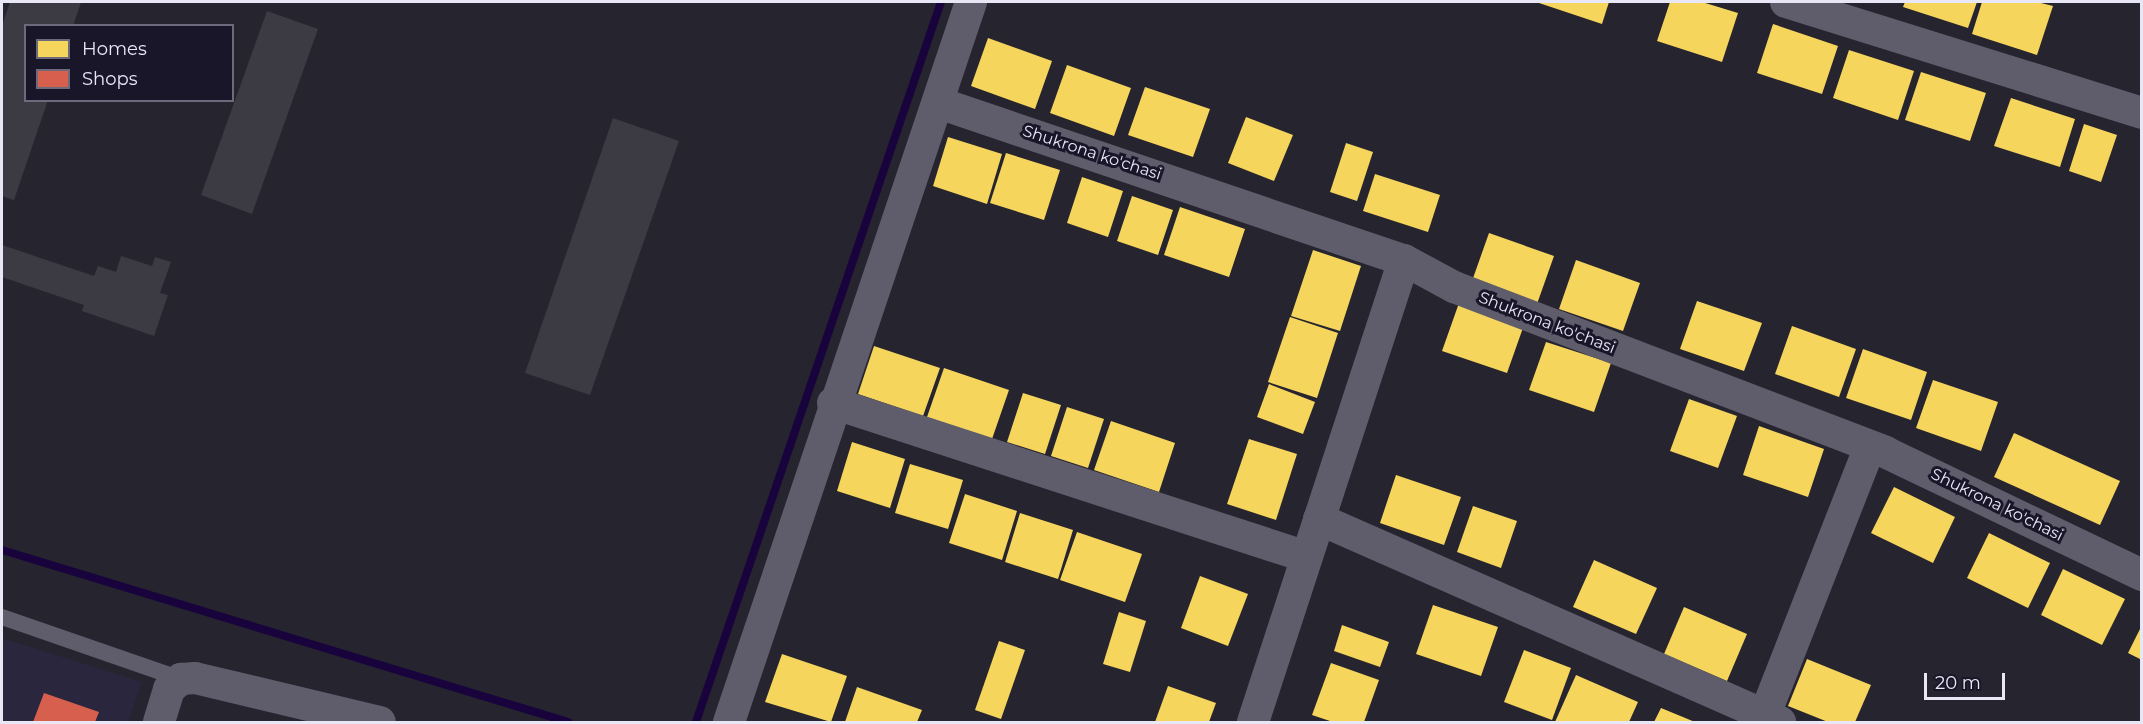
<!DOCTYPE html>
<html>
<head>
<meta charset="utf-8">
<style>
	body { margin:0 }
	#map { position:relative; width:2143px; height:724px; overflow:hidden; background:#26242f; font-family:Montserrat,sans-serif }
	div>[style] { position:absolute }
	.built>* { inset:0; background:#29263e }
	.homes>* { inset:0; background:#f6d55c }
	.shops>* { inset:0; background:#d6604d }
	.stream>* { height:8px; margin:-4px; padding:0 4px; transform-origin:4px; border-radius:4px; background:#18033d }
	.building>* { inset:0; background:#3c3b44 }
	.service>* { height:16px; margin:-8px; padding:0 8px; transform-origin:8px; border-radius:8px; background:#5f5d6b }
	.minor>* { height:32px; margin:-16px; padding:0 16px; transform-origin:16px; border-radius:16px; background:#5f5d6b }
	span { translate:-50% -50%; white-space:nowrap; text-align:center; line-height:1.15; -webkit-text-stroke:6px #191629; paint-order:stroke }
	.street-label { font-size:16px; color:#e8e7f5 }
	.frame { position:absolute; inset:0; border:3px solid #e8e7f5; pointer-events:none }
	.legend { position:absolute; left:24px; top:24px; width:210px; height:78px; box-sizing:border-box; background:#191629; border:2px solid #6c6a7b; margin:0; padding:8px 10px; list-style:none; font-size:18px; color:#e8e7f5 }
	.legend li { display:flex; align-items:center; gap:12px; height:30px }
	.legend b { width:30px; border:2px solid #6c6a7b }
	.scale { position:absolute; left:1924px; top:673px; width:81px; height:27px; box-sizing:border-box; border:3px solid #e8e7f5; border-top:0; padding-left:8px; font-size:18px; line-height:21px; white-space:nowrap; color:#e8e7f5; -webkit-text-stroke:4px #191629; paint-order:stroke }
</style>
</head>
<body>
<div id="map">
	<div class="built">
		<div style="clip-path:polygon(2px 638px,142px 682px,128px 722px,2px 722px)"></div>
	</div>
	<div class="homes">
		<div style="clip-path:polygon(1536px 2px,1609px 2px,1602px 24px)"></div>
		<div style="clip-path:polygon(1670px 2px,1702px 2px,1738px 13px,1722px 62px,1657px 41px)"></div>
		<div style="clip-path:polygon(1905px 2px,1977px 2px,1968px 28px,1903px 7px)"></div>
		<div style="clip-path:polygon(1982px 2px,2037px 2px,2053px 6px,2037px 55px,1972px 34px)"></div>
		<div style="clip-path:polygon(1773px 24px,1838px 46px,1822px 94px,1757px 73px)"></div>
		<div style="clip-path:polygon(988px 38px,1052px 61px,1035px 109px,971px 86px)"></div>
		<div style="clip-path:polygon(1849px 50px,1914px 71px,1898px 120px,1833px 98px)"></div>
		<div style="clip-path:polygon(1067px 65px,1131px 88px,1114px 136px,1050px 113px)"></div>
		<div style="clip-path:polygon(1921px 72px,1986px 93px,1970px 141px,1905px 120px)"></div>
		<div style="clip-path:polygon(1145px 87px,1210px 109px,1193px 157px,1128px 135px)"></div>
		<div style="clip-path:polygon(2011px 98px,2075px 119px,2060px 167px,1994px 146px)"></div>
		<div style="clip-path:polygon(1246px 117px,1293px 135px,1274px 181px,1228px 163px)"></div>
		<div style="clip-path:polygon(2084px 124px,2117px 135px,2101px 182px,2069px 171px)"></div>
		<div style="clip-path:polygon(948px 137px,1002px 154px,987px 204px,933px 186px)"></div>
		<div style="clip-path:polygon(1346px 143px,1373px 152px,1357px 201px,1330px 192px)"></div>
		<div style="clip-path:polygon(1006px 153px,1060px 170px,1044px 220px,990px 203px)"></div>
		<div style="clip-path:polygon(1375px 174px,1440px 195px,1428px 232px,1363px 211px)"></div>
		<div style="clip-path:polygon(1082px 177px,1123px 191px,1108px 237px,1067px 223px)"></div>
		<div style="clip-path:polygon(1132px 196px,1173px 210px,1158px 255px,1117px 241px)"></div>
		<div style="clip-path:polygon(1180px 207px,1245px 229px,1229px 277px,1164px 255px)"></div>
		<div style="clip-path:polygon(1489px 233px,1554px 256px,1537px 304px,1472px 281px)"></div>
		<div style="clip-path:polygon(1313px 250px,1361px 266px,1340px 331px,1291px 316px)"></div>
		<div style="clip-path:polygon(1576px 260px,1640px 283px,1623px 331px,1559px 309px)"></div>
		<div style="clip-path:polygon(1697px 301px,1762px 323px,1744px 371px,1680px 349px)"></div>
		<div style="clip-path:polygon(1459px 303px,1524px 325px,1507px 373px,1442px 351px)"></div>
		<div style="clip-path:polygon(1290px 317px,1338px 333px,1317px 398px,1268px 382px)"></div>
		<div style="clip-path:polygon(1792px 326px,1856px 349px,1839px 397px,1775px 374px)"></div>
		<div style="clip-path:polygon(1546px 342px,1611px 363px,1594px 412px,1529px 390px)"></div>
		<div style="clip-path:polygon(874px 346px,940px 368px,923px 416px,858px 394px)"></div>
		<div style="clip-path:polygon(1863px 349px,1927px 372px,1911px 420px,1846px 398px)"></div>
		<div style="clip-path:polygon(944px 368px,1009px 390px,992px 439px,927px 417px)"></div>
		<div style="clip-path:polygon(1933px 380px,1998px 402px,1981px 451px,1916px 428px)"></div>
		<div style="clip-path:polygon(1269px 384px,1315px 402px,1303px 434px,1257px 417px)"></div>
		<div style="clip-path:polygon(1023px 393px,1061px 405px,1045px 454px,1007px 442px)"></div>
		<div style="clip-path:polygon(1689px 399px,1737px 416px,1718px 468px,1670px 451px)"></div>
		<div style="clip-path:polygon(1067px 407px,1104px 419px,1088px 468px,1051px 456px)"></div>
		<div style="clip-path:polygon(1111px 421px,1175px 443px,1159px 492px,1094px 470px)"></div>
		<div style="clip-path:polygon(1759px 426px,1824px 449px,1808px 497px,1743px 475px)"></div>
		<div style="clip-path:polygon(2014px 433px,2120px 481px,2100px 525px,1994px 477px)"></div>
		<div style="clip-path:polygon(1249px 439px,1297px 454px,1276px 520px,1227px 504px)"></div>
		<div style="clip-path:polygon(852px 442px,905px 459px,890px 508px,837px 491px)"></div>
		<div style="clip-path:polygon(910px 464px,963px 480px,948px 529px,895px 513px)"></div>
		<div style="clip-path:polygon(1396px 475px,1461px 497px,1444px 545px,1380px 523px)"></div>
		<div style="clip-path:polygon(1894px 487px,1955px 517px,1933px 563px,1871px 533px)"></div>
		<div style="clip-path:polygon(965px 494px,1017px 511px,1002px 560px,949px 543px)"></div>
		<div style="clip-path:polygon(1473px 506px,1517px 521px,1501px 568px,1457px 552px)"></div>
		<div style="clip-path:polygon(1020px 513px,1073px 530px,1058px 579px,1005px 562px)"></div>
		<div style="clip-path:polygon(1077px 532px,1142px 554px,1125px 602px,1060px 580px)"></div>
		<div style="clip-path:polygon(1989px 533px,2050px 563px,2028px 608px,1967px 578px)"></div>
		<div style="clip-path:polygon(1594px 560px,1657px 588px,1636px 634px,1573px 607px)"></div>
		<div style="clip-path:polygon(2063px 569px,2125px 599px,2102px 645px,2041px 615px)"></div>
		<div style="clip-path:polygon(1200px 576px,1248px 594px,1228px 646px,1181px 628px)"></div>
		<div style="clip-path:polygon(1433px 605px,1498px 627px,1481px 676px,1416px 654px)"></div>
		<div style="clip-path:polygon(1684px 607px,1747px 634px,1727px 681px,1664px 654px)"></div>
		<div style="clip-path:polygon(1119px 612px,1146px 621px,1130px 672px,1103px 664px)"></div>
		<div style="clip-path:polygon(1342px 625px,1389px 642px,1380px 667px,1334px 651px)"></div>
		<div style="clip-path:polygon(2142px 625px,2142px 660px,2128px 653px)"></div>
		<div style="clip-path:polygon(999px 641px,1025px 650px,1001px 719px,975px 710px)"></div>
		<div style="clip-path:polygon(1524px 650px,1571px 668px,1552px 720px,1504px 702px)"></div>
		<div style="clip-path:polygon(782px 654px,847px 676px,831px 722px,765px 702px)"></div>
		<div style="clip-path:polygon(1807px 659px,1871px 685px,1855px 722px,1828px 722px,1788px 706px)"></div>
		<div style="clip-path:polygon(1331px 663px,1379px 680px,1364px 722px,1333px 722px,1312px 715px)"></div>
		<div style="clip-path:polygon(1576px 675px,1638px 702px,1629px 722px,1555px 722px)"></div>
		<div style="clip-path:polygon(1168px 686px,1216px 703px,1209px 722px,1155px 722px)"></div>
		<div style="clip-path:polygon(857px 687px,922px 710px,917px 722px,845px 722px)"></div>
		<div style="clip-path:polygon(1661px 708px,1695px 722px,1654px 722px)"></div>
	</div>
	<div class="shops">
		<div style="clip-path:polygon(44px 693px,99px 712px,95px 722px,33px 722px)"></div>
	</div>
	<div class="stream">
		<div style="left:2px;top:550px;width:592px;rotate:16.9deg"></div>
		<div style="left:696px;top:722px;width:761px;rotate:-71.21deg"></div>
	</div>
	<div class="building">
		<div style="clip-path:polygon(10px 2px,81px 2px,73px 26px,26px 26px,26px 100px,48px 100px,14px 200px,2px 196px,2px 26px)"></div>
		<div style="clip-path:polygon(267px 11px,318px 29px,252px 214px,201px 195px)"></div>
		<div style="clip-path:polygon(613px 118px,679px 141px,590px 395px,525px 373px)"></div>
		<div style="clip-path:polygon(2px 245px,94px 276px,98px 266px,116px 272px,121px 256px,152px 266px,155px 257px,171px 262px,160px 293px,168px 295px,154px 336px,82px 311px,84px 305px,2px 277px)"></div>
	</div>
	<div class="service">
		<div style="left:2px;top:617px;width:189px;rotate:19.1deg"></div>
	</div>
	<div class="minor">
		<div style="left:1786px;top:2px;width:373px;rotate:17.3deg"></div>
		<div style="left:939px;top:103px;width:491px;rotate:18.7deg"></div>
		<div style="left:1404px;top:260px;width:57px;rotate:28.4deg"></div>
		<div style="left:1454px;top:287px;width:462px;rotate:20.9deg"></div>
		<div style="left:1885px;top:452px;width:285px;rotate:25.6deg"></div>
		<div style="left:833px;top:403px;width:498px;rotate:18deg"></div>
		<div style="left:1319px;top:519px;width:504px;rotate:23.77deg"></div>
		<div style="left:159px;top:722px;width:34px;rotate:-73deg"></div>
		<div style="left:169px;top:689px;width:16px;rotate:-40deg"></div>
		<div style="left:181px;top:679px;width:14px;rotate:-4deg"></div>
		<div style="left:195px;top:678px;width:190px;rotate:13.4deg"></div>
		<div style="left:729px;top:722px;width:760px;rotate:-71.42deg"></div>
		<div style="left:1253px;top:722px;width:486px;rotate:-71.9deg"></div>
		<div style="left:1762px;top:722px;width:296px;rotate:-68.6deg"></div>
	</div>
	<div class="street-label">
		<span style="left:1092px;top:153px;rotate:18deg">Shukrona ko'chasi</span>
		<span style="left:1547px;top:323px;rotate:21deg">Shukrona ko'chasi</span>
		<span style="left:1997px;top:505px;rotate:26deg">Shukrona ko'chasi</span>
	</div>
	<div class="frame"></div>
	<ul class="legend">
	<li><b style="height:16px;background:#f6d55c"></b>Homes</li>
	<li><b style="height:16px;background:#d6604d"></b>Shops</li>
	</ul>
	<div class="scale">20 m</div>
</div>
</body>
</html>
